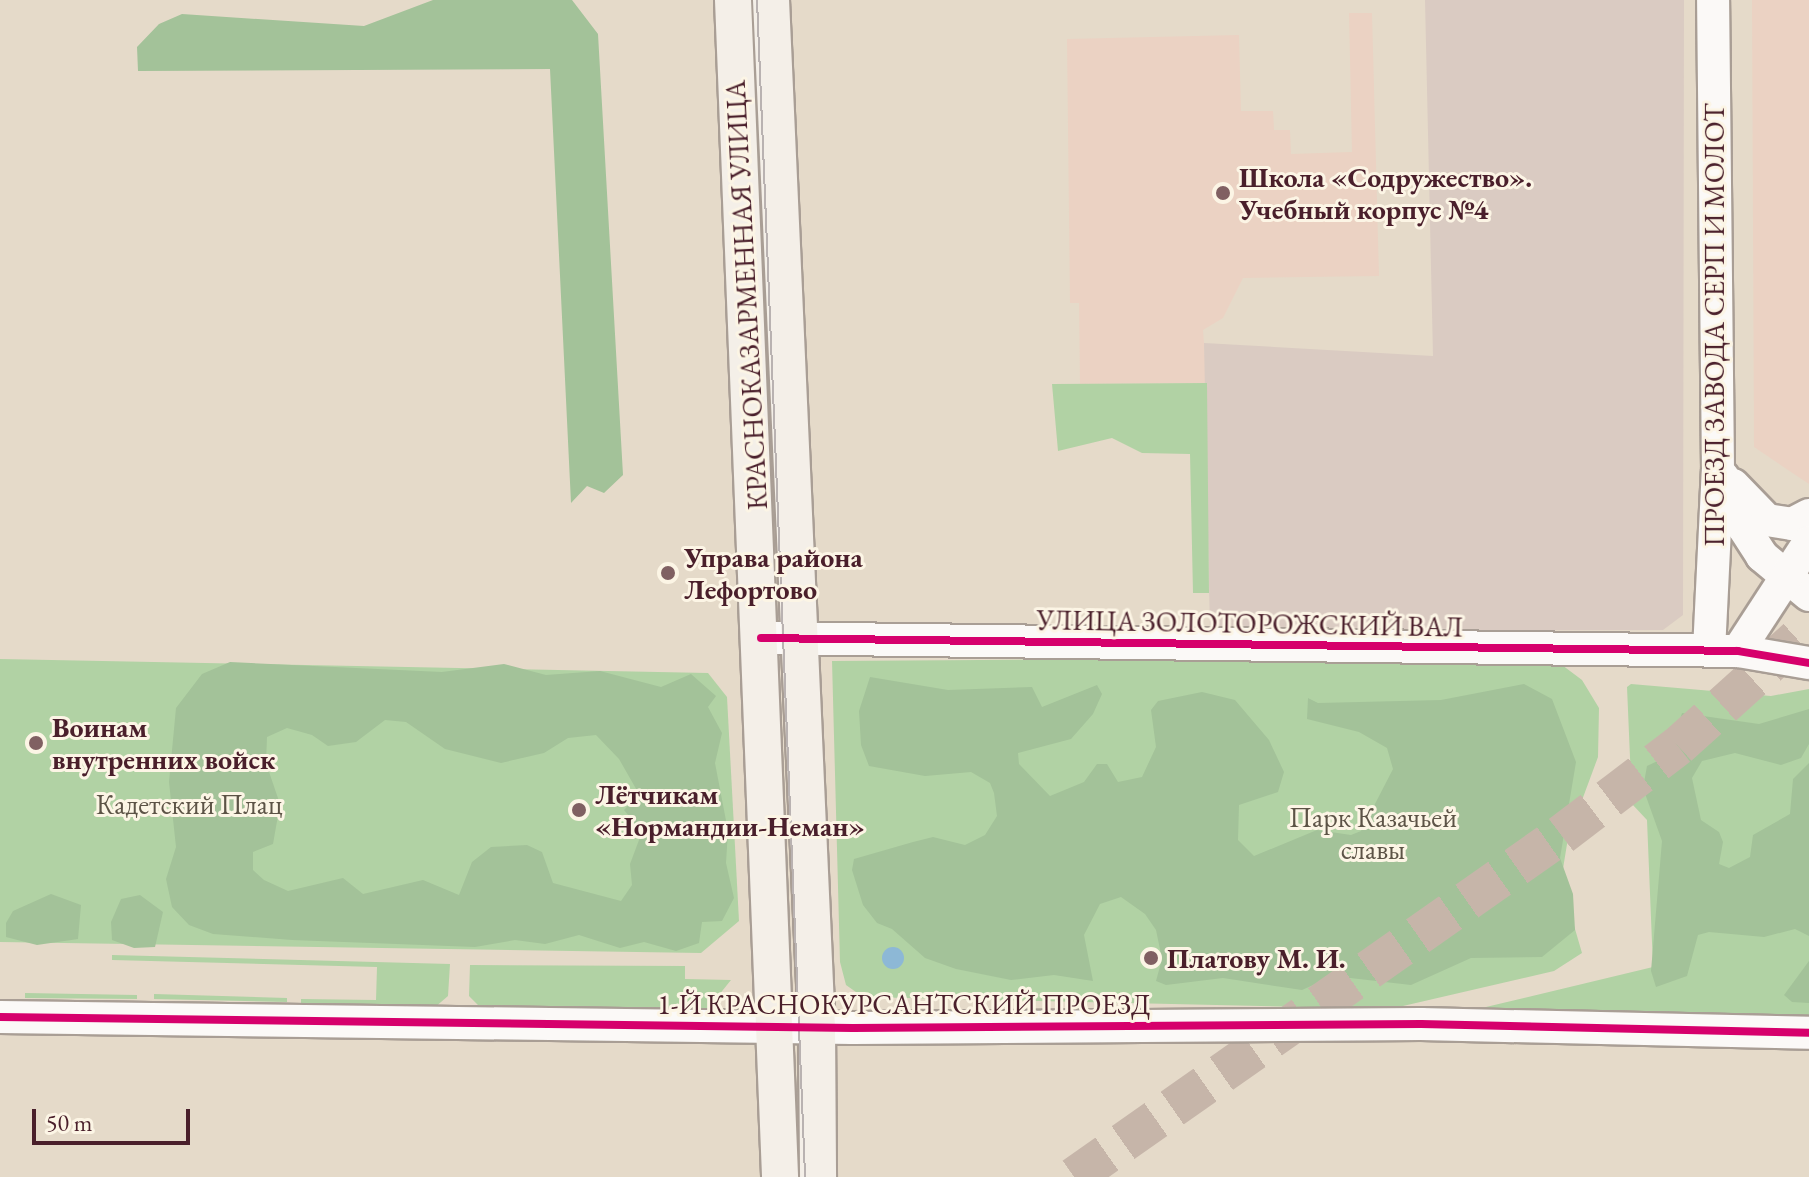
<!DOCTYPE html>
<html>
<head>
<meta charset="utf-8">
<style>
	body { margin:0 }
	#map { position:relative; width:1809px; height:1177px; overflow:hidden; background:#e5dac9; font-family:"EB Garamond",serif }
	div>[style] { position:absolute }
	.built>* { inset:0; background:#ebd2c3 }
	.industrial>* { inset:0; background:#dacbc2 }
	.green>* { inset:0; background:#b1d2a4 }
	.forest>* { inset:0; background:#a3c299 }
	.water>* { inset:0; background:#8db8d6 }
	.round { border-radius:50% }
	.primary-tunnel>* { height:40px; margin-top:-20px; transform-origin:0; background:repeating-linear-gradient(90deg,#c6b5a9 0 40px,transparent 0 60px) }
	.roads { filter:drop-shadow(2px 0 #a99e95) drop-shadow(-2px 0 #a99e95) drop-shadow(0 2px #a99e95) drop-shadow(0 -2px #a99e95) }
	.tertiary>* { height:32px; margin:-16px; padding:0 16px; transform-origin:16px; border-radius:16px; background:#fbf9f7 }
	.secondary>* { height:36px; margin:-18px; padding:0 18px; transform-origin:18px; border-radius:18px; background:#f4efe8 }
	.tram>* { height:2px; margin:-1px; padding:0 1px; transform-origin:1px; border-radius:1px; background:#b9b2b1 }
	.cycleway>* { height:8px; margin:-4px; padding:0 4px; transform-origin:4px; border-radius:4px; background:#d6006c }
	.dots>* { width:22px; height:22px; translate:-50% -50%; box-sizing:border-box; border:4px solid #fcf5e5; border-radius:50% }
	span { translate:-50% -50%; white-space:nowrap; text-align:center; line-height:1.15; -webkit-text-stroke:6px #fcf5e5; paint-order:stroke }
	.poi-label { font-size:28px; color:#4a1f2b; font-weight:700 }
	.left { translate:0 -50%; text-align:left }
	.street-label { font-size:28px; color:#4a1f2b }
	.park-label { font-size:28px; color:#5c5346 }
	.scale { position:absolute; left:32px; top:1109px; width:158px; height:36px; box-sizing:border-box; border:4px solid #4a1f2b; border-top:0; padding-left:10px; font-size:24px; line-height:28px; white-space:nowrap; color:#4a1f2b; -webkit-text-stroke:6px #fcf5e5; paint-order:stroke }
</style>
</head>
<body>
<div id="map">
	<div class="built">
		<div style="clip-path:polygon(1752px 0,1809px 0,1809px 484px,1754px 447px)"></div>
		<div style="clip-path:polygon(1349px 13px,1372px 13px,1379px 276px,1243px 278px,1223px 318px,1203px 330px,1207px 383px,1080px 384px,1079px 303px,1070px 303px,1067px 39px,1239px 35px,1241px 111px,1273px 111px,1274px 130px,1290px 130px,1291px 154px,1352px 152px)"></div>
	</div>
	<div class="industrial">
		<div style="clip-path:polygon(1425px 0,1684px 0,1683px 615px,1663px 630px,1210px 631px,1204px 343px,1433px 356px)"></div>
	</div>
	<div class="green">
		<div style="clip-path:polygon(1207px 383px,1209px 593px,1193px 593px,1190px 454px,1142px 453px,1112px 438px,1058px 451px,1052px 384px)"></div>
		<div style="clip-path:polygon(1535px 656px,1562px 665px,1582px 680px,1599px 708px,1598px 757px,1568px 838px,1561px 881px,1582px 953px,1554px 971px,1390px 1009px,863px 997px,846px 985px,840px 962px,832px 661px)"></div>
		<div style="clip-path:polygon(0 659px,708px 673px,727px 697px,739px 921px,701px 953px,0 942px)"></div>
		<div style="clip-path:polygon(1631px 684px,1771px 696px,1809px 689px,1809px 1020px,1479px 1013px,1486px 1007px,1653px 967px,1647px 820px,1632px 804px,1627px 687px)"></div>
		<div style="clip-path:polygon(112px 955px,450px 964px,448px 996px,434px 1008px,301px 1004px,301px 999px,376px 1000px,377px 967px,112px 960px)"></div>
		<div style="clip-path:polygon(470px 965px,685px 966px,685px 979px,731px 980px,706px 1011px,479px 1006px,469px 996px)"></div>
		<div style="clip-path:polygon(25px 993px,137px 995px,137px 999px,25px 998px)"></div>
		<div style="clip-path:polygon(154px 994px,287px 998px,287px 1002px,154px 999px)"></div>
	</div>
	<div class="forest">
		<div style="clip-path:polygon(433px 0,572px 0,598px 34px,623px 475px,604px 493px,587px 486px,571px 503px,550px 69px,138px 71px,137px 47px,159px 24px,182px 14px,364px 26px)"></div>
		<div style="clip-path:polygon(evenodd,230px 662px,442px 672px,504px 664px,546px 675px,600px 671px,661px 687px,691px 674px,716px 696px,708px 707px,722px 733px,715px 763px,728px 831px,726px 863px,734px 898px,722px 921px,702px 922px,699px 943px,676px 951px,644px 942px,620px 948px,579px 935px,545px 944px,515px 940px,475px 947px,292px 940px,213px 934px,189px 925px,172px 907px,166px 879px,176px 847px,169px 782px,176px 708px,202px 674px,230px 662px,385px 720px,406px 722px,445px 749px,501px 763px,544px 753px,568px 738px,596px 735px,619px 759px,639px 794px,624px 810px,642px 832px,630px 864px,632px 885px,621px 901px,553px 883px,542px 852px,527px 845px,491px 847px,472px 862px,459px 895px,423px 880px,363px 894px,343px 878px,288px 891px,264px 880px,253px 870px,253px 852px,273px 844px,280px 804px,266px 763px,267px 737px,287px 728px,312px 735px,328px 746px,356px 742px,385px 720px)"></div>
		<div style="clip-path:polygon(870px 677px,948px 690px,1032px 687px,1042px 707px,1097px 685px,1102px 694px,1093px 714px,1071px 739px,1018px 753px,1019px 764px,1050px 796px,1084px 782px,1097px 764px,1107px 764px,1118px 782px,1142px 777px,1156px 747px,1151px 710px,1158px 701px,1202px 692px,1235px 700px,1269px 740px,1284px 772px,1278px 792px,1239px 805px,1238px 840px,1254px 856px,1317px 830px,1351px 835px,1361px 831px,1393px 769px,1387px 748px,1359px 732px,1307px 719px,1308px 698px,1318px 703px,1441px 700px,1524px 684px,1552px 699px,1576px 762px,1560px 858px,1573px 894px,1575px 930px,1542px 957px,1471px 958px,1411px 985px,1333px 976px,1302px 990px,1223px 978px,1166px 985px,1156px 981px,1162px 959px,1156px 930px,1145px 914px,1121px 897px,1100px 904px,1084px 935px,1093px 981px,1054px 975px,1011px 980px,956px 969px,925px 958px,892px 929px,877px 923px,863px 905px,852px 870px,854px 859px,913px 842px,933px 837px,965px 845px,985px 835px,997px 816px,994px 793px,990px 783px,971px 772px,925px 776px,869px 766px,861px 745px,859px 711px)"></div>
		<div style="clip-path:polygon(1809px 709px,1809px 744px,1801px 758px,1781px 765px,1735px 753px,1702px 761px,1692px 778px,1701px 820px,1719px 832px,1723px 842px,1719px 864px,1729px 868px,1750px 857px,1753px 835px,1790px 814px,1793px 779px,1809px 763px,1809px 936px,1795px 929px,1764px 937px,1709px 932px,1698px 935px,1687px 976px,1656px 987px,1651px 971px,1662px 841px,1643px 788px,1647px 766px,1668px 756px,1682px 713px,1759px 724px)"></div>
		<div style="clip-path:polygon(51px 894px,81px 905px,78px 939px,37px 945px,6px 937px,6px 923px,13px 911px)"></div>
		<div style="clip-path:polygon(140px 895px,163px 912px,155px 947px,134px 948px,112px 940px,111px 922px,121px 899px)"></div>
		<div style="clip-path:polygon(1809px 961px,1809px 1003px,1792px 1002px,1784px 995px)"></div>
	</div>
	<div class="water">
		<div class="round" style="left:882px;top:947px;width:22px;height:22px"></div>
	</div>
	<div class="primary-tunnel">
		<div style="left:1074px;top:1177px;width:595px;rotate:-35.08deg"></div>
		<div style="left:1561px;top:835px;width:147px;rotate:-37.3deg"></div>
		<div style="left:1678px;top:746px;width:176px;rotate:-42deg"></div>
	</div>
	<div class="roads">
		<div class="tertiary">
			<div style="left:1723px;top:477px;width:55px;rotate:67.6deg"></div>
			<div style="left:1744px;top:528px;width:33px;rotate:57deg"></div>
			<div style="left:1762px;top:556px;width:61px;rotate:39.7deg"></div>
			<div style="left:1733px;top:485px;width:49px;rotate:45.8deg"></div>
			<div style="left:1767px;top:520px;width:25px;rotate:9deg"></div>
			<div style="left:1792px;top:524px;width:19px;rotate:-28deg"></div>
			<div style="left:761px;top:638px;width:977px;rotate:0.76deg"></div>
			<div style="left:1738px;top:651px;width:72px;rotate:9.6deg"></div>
			<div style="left:1709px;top:651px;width:181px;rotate:-87.2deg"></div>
			<div style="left:1718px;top:470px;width:470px;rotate:-90.6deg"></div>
			<div style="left:1738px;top:651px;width:130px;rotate:-56.9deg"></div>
			<div style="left:0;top:1017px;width:853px;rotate:0.74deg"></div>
			<div style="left:853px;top:1028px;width:568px;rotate:-0.4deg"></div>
			<div style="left:1421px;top:1024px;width:388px;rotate:1.3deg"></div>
		</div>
		<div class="secondary">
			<div style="left:733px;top:0;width:1178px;rotate:87.71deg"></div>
			<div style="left:771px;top:0;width:1028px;rotate:87.44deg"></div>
			<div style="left:817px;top:1027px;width:150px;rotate:89.6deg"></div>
		</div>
	</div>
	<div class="tram">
		<div style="left:757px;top:0;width:1178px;rotate:87.66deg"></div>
	</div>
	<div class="cycleway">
		<div style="left:761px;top:638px;width:977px;rotate:0.76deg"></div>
		<div style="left:1738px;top:651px;width:72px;rotate:9.6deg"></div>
		<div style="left:0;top:1017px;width:853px;rotate:0.74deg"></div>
		<div style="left:853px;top:1028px;width:568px;rotate:-0.4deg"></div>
		<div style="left:1421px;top:1024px;width:388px;rotate:1.3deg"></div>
	</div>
	<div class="dots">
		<div style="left:1223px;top:193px;background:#806062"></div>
		<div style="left:668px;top:573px;background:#806062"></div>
		<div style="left:36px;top:743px;background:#806062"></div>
		<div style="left:579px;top:810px;background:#806062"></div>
		<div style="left:1151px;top:958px;background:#806062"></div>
	</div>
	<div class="poi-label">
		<span class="left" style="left:1239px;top:193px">Школа «Содружество».<br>Учебный корпус №4</span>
		<span class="left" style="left:684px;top:573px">Управа района<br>Лефортово</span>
		<span class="left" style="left:52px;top:743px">Воинам<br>внутренних войск</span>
		<span class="left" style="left:595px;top:810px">Лётчикам<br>«Нормандии-Неман»</span>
		<span class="left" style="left:1167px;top:958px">Платову М. И.</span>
	</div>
	<div class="street-label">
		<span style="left:746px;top:295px;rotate:-93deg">КРАСНОКАЗАРМЕННАЯ УЛИЦА</span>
		<span style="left:1714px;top:325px;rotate:-90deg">ПРОЕЗД ЗАВОДА СЕРП И МОЛОТ</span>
		<span style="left:1250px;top:623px;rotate:1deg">УЛИЦА ЗОЛОТОРОЖСКИЙ ВАЛ</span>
		<span style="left:904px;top:1004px">1-Й КРАСНОКУРСАНТСКИЙ ПРОЕЗД</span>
	</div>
	<div class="park-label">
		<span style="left:189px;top:804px">Кадетский Плац</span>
		<span style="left:1373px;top:833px">Парк Казачьей<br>славы</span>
	</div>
	<div class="scale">50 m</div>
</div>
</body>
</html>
